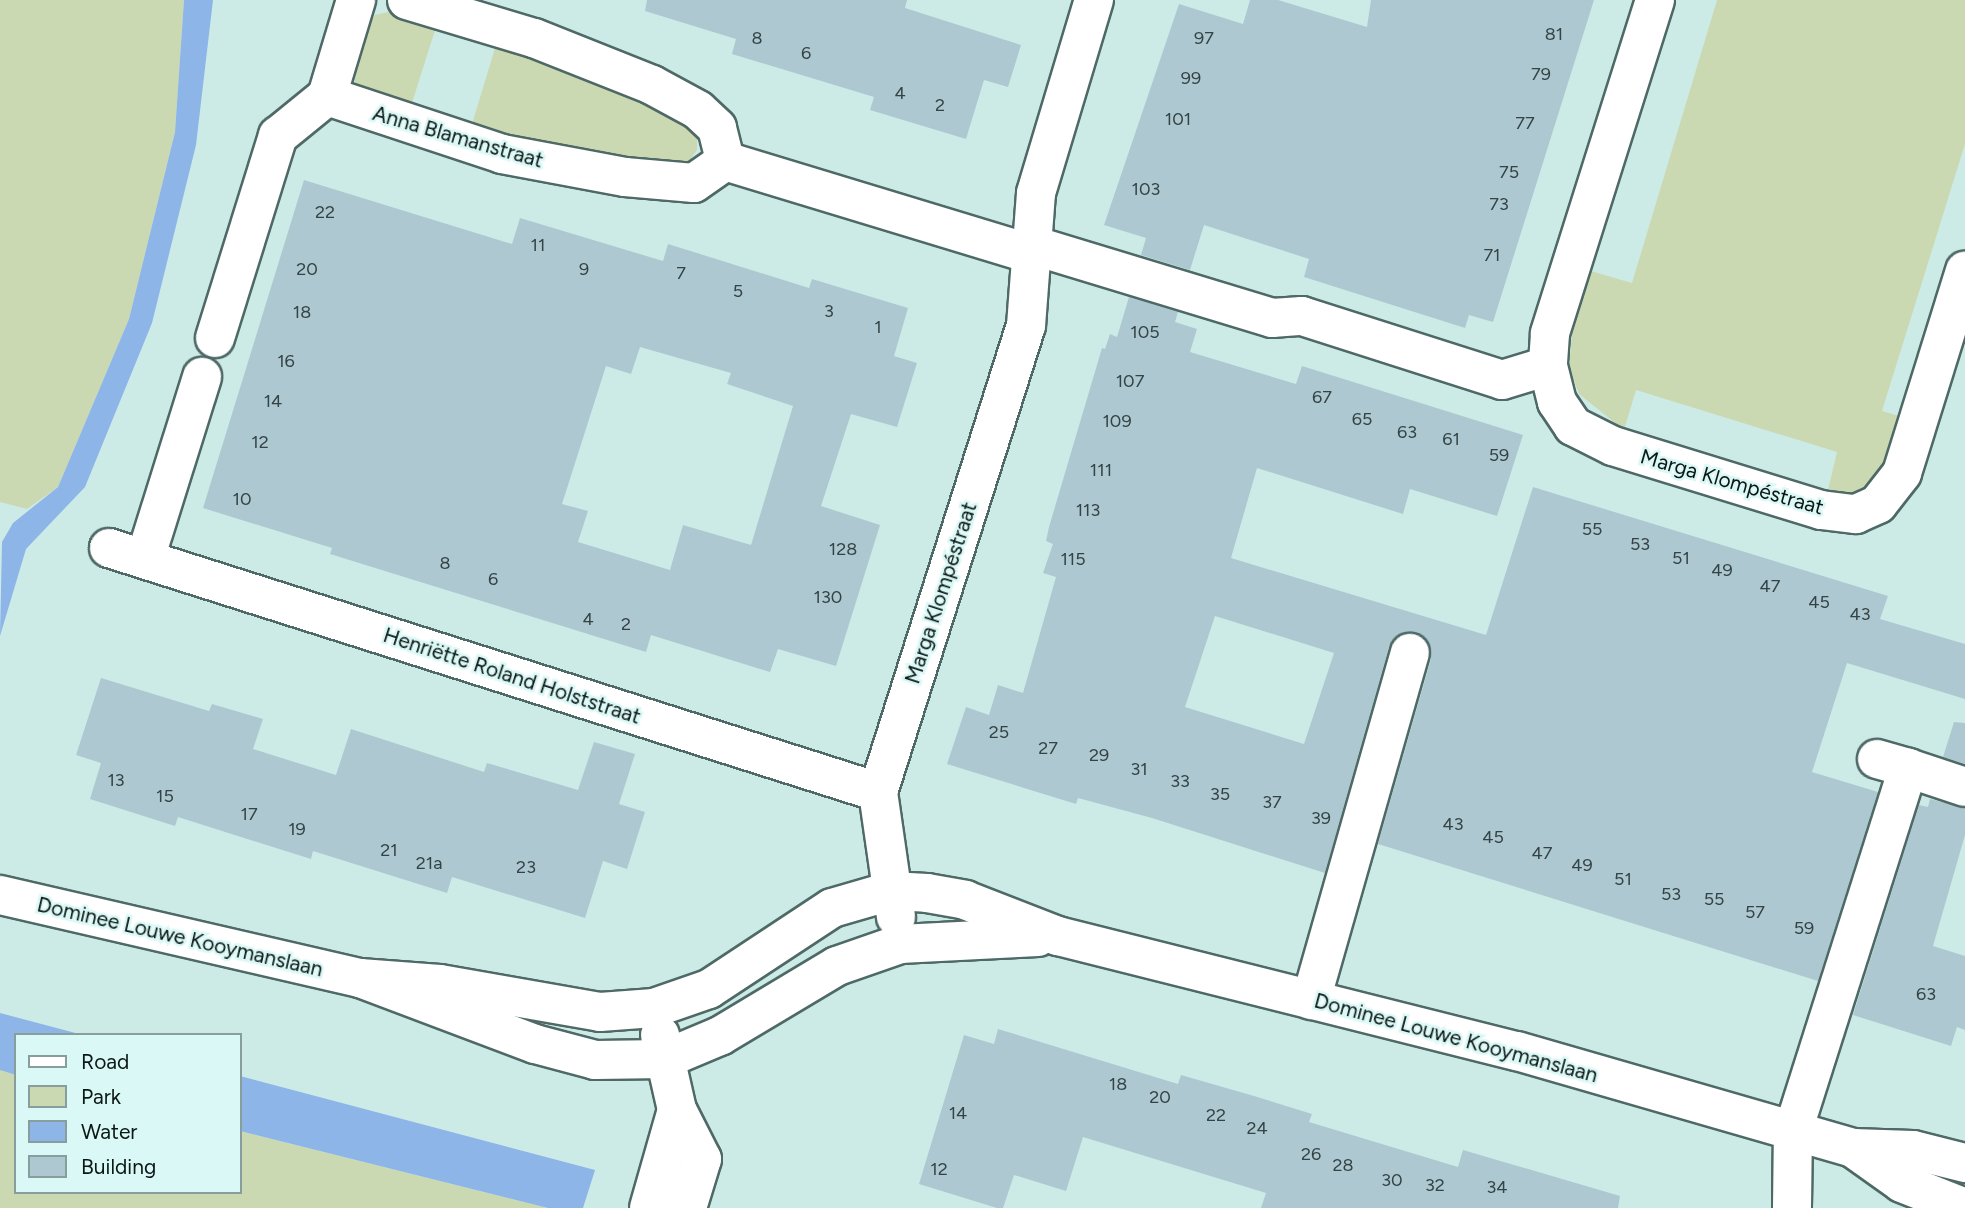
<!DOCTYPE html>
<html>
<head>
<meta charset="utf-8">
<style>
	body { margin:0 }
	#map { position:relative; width:1965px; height:1208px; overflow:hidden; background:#ccebe7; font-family:Figtree,sans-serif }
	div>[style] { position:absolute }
	.green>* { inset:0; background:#cbd9b2 }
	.water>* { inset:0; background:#8db5e8 }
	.building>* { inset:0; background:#adc8d1 }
	.roads { filter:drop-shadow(2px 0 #4e6966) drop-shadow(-2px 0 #4e6966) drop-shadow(0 2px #4e6966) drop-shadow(0 -2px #4e6966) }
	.minor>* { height:38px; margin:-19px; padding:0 19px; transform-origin:19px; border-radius:19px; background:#fff }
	span { translate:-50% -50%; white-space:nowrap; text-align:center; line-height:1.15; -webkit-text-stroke:5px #daf8f5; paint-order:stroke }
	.number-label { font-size:18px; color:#344345 }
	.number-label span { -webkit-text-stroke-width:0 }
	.street-label { font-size:21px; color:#0c1716 }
	.legend { position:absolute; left:14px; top:1033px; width:228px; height:161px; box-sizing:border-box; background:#daf8f5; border:2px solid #889e9c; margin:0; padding:9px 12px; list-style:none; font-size:21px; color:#0c1716 }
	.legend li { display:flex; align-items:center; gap:14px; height:35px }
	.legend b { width:35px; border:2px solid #889e9c }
</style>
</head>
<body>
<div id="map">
	<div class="green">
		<div style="clip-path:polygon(0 0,184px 0,175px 132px,129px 319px,58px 487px,27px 509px,0 502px)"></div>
		<div style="clip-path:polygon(1717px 0,1965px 0,1965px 144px,1882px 411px,1899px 416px,1880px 472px,1864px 490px,1847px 495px,1827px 494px,1837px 452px,1636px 390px,1624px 430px,1579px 394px,1569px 367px,1572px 333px,1591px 271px,1632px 283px)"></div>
		<div style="clip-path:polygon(388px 12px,436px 27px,411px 106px,362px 90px,355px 83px,353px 73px,368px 25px,375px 15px)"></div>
		<div style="clip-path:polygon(496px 45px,576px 72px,685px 118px,697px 130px,697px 150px,689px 161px,671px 166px,511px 136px,472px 124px)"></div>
		<div style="clip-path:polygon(0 1070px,16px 1075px,16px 1192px,240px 1192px,240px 1131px,548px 1208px,0 1208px)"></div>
	</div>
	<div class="water">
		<div style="clip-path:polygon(184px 0,213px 0,196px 145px,152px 323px,85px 487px,26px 549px,0 636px,2px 542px,13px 523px,58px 487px,129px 319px,175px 132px)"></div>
		<div style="clip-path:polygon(0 1013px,83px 1035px,16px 1035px,16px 1075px,0 1070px)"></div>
		<div style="clip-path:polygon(240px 1076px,595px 1170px,583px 1208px,548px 1208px,240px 1131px)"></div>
	</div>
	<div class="building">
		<div style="clip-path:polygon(647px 0,907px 0,905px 8px,1021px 45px,1008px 87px,984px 80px,966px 139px,870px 110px,874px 97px,732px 54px,736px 39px,645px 11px)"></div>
		<div style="clip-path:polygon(1250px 0,1278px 0,1367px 27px,1371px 0,1594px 0,1493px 322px,1469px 315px,1465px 328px,1304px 277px,1309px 259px,1204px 225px,1190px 270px,1141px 255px,1146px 238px,1104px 225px,1179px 4px,1243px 24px)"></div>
		<div style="clip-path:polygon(evenodd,304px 180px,512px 244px,520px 218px,663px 261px,668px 244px,809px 288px,812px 279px,908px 308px,894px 356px,917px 363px,897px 427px,851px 414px,821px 506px,880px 525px,836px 666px,778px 649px,770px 672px,651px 635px,646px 652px,330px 554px,332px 548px,203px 508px,304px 180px,640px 347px,731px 373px,727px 384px,793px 406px,751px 545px,683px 525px,670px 570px,578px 542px,588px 511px,562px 504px,606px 366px,631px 374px,640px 347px)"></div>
		<div style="clip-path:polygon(evenodd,1129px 297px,1178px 312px,1175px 322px,1197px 329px,1190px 352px,1296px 384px,1302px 366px,1523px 435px,1497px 516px,1410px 489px,1403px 514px,1257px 468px,1231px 558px,1486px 635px,1533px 487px,1888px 596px,1880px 619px,1965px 644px,1965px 699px,1847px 663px,1812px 772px,1878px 792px,1818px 981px,1378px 844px,1431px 659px,1426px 638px,1415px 632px,1395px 637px,1389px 647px,1325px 873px,1152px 818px,1078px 798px,1076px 804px,947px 764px,966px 707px,989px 715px,998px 685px,1023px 693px,1056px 577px,1043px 573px,1053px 544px,1046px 541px,1049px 527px,1102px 348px,1105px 349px,1110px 334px,1117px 337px,1129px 297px,1215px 616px,1334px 653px,1304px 744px,1185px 707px,1215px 616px)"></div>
		<div style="clip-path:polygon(101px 678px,209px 711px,212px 704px,263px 719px,253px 749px,336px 775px,351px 729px,484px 772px,487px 763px,578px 790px,594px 742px,635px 754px,619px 804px,645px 812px,627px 869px,603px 861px,585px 918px,452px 877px,447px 893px,313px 851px,311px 859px,178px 817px,175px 826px,90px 799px,101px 763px,76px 755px)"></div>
		<div style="clip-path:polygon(1954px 722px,1965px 723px,1965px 764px,1943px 757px)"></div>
		<div style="clip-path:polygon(1930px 799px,1965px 808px,1965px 835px,1933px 946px,1965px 956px,1965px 1030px,1957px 1027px,1951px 1046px,1853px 1015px,1919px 805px,1928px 807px)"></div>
		<div style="clip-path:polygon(998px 1029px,1178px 1084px,1181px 1075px,1254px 1096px,1312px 1114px,1309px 1122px,1458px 1167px,1463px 1150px,1620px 1196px,1618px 1208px,1261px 1208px,1266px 1193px,1083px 1137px,1066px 1191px,1014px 1175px,1003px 1208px,997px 1208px,919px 1184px,964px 1035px,994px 1044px)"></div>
	</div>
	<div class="roads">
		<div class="minor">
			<div style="left:356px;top:0;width:100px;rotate:106.8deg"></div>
			<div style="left:327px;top:96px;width:184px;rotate:18.3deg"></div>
			<div style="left:502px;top:154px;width:125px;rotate:10.6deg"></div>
			<div style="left:625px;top:177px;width:69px;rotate:5deg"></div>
			<div style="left:694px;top:183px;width:38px;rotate:-35deg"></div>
			<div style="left:407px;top:0;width:133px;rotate:16.7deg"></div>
			<div style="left:534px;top:38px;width:127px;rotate:21.7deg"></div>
			<div style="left:652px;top:85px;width:52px;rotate:28.5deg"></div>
			<div style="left:698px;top:110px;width:26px;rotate:43deg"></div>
			<div style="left:717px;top:128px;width:34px;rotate:76deg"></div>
			<div style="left:1655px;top:0;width:350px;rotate:107.5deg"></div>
			<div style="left:1550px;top:334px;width:32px;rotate:94deg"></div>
			<div style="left:1548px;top:366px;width:37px;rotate:76deg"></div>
			<div style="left:1557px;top:402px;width:29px;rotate:56deg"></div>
			<div style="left:1573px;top:426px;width:45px;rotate:26.6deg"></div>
			<div style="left:1613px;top:446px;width:218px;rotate:17.1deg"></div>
			<div style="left:1821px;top:510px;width:35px;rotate:7deg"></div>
			<div style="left:1856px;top:514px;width:24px;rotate:-24deg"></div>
			<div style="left:1878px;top:504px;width:39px;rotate:-52deg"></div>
			<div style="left:1902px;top:473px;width:212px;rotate:-72.7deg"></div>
			<div style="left:725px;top:161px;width:320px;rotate:16.9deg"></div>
			<div style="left:1032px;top:245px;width:251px;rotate:16.9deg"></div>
			<div style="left:1272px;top:318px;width:30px;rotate:-4deg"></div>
			<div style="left:1302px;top:316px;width:210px;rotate:17.7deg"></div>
			<div style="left:1502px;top:380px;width:48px;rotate:-16.9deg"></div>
			<div style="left:215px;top:338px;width:212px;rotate:-72.7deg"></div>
			<div style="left:278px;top:136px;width:63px;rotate:-39.2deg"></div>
			<div style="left:109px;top:548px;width:807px;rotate:17.6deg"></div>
			<div style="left:145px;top:559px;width:191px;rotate:-72.6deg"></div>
			<div style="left:1877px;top:759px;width:32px;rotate:16deg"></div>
			<div style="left:0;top:895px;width:369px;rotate:13deg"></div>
			<div style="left:360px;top:978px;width:187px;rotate:20.7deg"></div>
			<div style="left:535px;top:1044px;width:62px;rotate:14.9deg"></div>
			<div style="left:595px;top:1060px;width:70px;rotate:-0.8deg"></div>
			<div style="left:665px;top:1059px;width:60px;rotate:-22.7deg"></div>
			<div style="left:720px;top:1036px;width:136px;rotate:-30.9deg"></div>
			<div style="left:837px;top:966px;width:67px;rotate:-19.2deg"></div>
			<div style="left:900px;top:944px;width:138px;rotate:-2.9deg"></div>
			<div style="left:896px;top:917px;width:126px;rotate:-98.2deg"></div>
			<div style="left:878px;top:792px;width:489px;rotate:-72.4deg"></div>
			<div style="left:1026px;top:326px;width:133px;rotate:-85.7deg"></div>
			<div style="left:1036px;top:193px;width:202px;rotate:-73.3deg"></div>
			<div style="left:360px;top:978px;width:80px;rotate:4.3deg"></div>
			<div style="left:440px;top:984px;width:162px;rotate:9.9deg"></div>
			<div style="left:600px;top:1012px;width:54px;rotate:-4.2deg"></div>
			<div style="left:654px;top:1008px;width:58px;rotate:-19.1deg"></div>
			<div style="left:709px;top:989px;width:147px;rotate:-33.4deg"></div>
			<div style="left:832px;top:908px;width:61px;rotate:-16.1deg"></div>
			<div style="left:891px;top:891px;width:36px;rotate:3deg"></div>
			<div style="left:927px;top:893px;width:39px;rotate:10deg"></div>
			<div style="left:965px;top:900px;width:100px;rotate:21.2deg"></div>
			<div style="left:1058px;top:936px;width:473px;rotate:14.1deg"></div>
			<div style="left:1517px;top:1051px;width:350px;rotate:16.1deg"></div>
			<div style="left:1853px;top:1148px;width:60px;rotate:1.9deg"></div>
			<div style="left:1913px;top:1150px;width:54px;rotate:14deg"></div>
			<div style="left:1311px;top:1000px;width:361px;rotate:-74.1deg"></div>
			<div style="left:660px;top:1035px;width:77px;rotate:77.2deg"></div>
			<div style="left:677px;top:1110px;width:55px;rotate:63deg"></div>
			<div style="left:702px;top:1159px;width:51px;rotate:107deg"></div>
			<div style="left:1853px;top:1148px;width:60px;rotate:35.5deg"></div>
			<div style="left:1902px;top:1183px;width:68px;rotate:21.6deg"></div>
			<div style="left:649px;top:1208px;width:102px;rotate:-74.1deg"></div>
			<div style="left:1792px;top:1208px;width:77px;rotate:-89.3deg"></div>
			<div style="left:1793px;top:1131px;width:381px;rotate:-72.4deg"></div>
			<div style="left:1908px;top:768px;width:60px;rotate:18.4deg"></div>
		</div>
	</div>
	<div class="number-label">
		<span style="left:1554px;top:34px">81</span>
		<span style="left:757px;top:38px">8</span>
		<span style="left:1204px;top:38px">97</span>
		<span style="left:806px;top:53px">6</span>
		<span style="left:1541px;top:74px">79</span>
		<span style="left:1191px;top:78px">99</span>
		<span style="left:900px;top:93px">4</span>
		<span style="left:940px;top:105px">2</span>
		<span style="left:1178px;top:119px">101</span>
		<span style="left:1525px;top:123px">77</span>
		<span style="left:1509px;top:172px">75</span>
		<span style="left:1146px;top:189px">103</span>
		<span style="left:1499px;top:204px">73</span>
		<span style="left:325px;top:212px">22</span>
		<span style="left:538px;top:245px">11</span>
		<span style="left:1492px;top:255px">71</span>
		<span style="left:307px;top:269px">20</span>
		<span style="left:584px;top:269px">9</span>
		<span style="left:681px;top:273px">7</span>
		<span style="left:738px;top:291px">5</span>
		<span style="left:829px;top:311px">3</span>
		<span style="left:302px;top:312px">18</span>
		<span style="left:878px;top:327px">1</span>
		<span style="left:1145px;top:332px">105</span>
		<span style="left:286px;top:361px">16</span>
		<span style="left:1130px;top:381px">107</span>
		<span style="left:1322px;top:397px">67</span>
		<span style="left:273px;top:401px">14</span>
		<span style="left:1362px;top:419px">65</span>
		<span style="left:1117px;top:421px">109</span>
		<span style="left:1407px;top:432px">63</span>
		<span style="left:1451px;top:439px">61</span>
		<span style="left:260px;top:442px">12</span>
		<span style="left:1499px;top:455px">59</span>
		<span style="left:1101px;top:470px">111</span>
		<span style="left:242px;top:499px">10</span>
		<span style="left:1088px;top:510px">113</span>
		<span style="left:1592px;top:529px">55</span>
		<span style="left:1640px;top:544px">53</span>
		<span style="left:843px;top:549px">128</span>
		<span style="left:1681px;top:558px">51</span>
		<span style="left:1073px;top:559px">115</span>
		<span style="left:445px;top:563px">8</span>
		<span style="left:1722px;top:570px">49</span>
		<span style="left:493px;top:579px">6</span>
		<span style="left:1770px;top:586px">47</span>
		<span style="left:828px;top:597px">130</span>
		<span style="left:1819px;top:602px">45</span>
		<span style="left:1860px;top:614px">43</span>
		<span style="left:588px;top:619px">4</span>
		<span style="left:626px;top:624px">2</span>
		<span style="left:999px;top:732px">25</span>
		<span style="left:1048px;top:748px">27</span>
		<span style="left:1099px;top:755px">29</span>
		<span style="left:1139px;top:769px">31</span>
		<span style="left:116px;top:780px">13</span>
		<span style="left:1180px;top:781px">33</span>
		<span style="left:1220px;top:794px">35</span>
		<span style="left:165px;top:796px">15</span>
		<span style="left:1272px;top:802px">37</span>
		<span style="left:249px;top:814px">17</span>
		<span style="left:1321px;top:818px">39</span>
		<span style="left:1453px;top:824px">43</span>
		<span style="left:297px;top:829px">19</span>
		<span style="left:1493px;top:837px">45</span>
		<span style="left:389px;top:850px">21</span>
		<span style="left:1542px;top:853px">47</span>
		<span style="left:429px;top:863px">21a</span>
		<span style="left:1582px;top:865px">49</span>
		<span style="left:526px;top:867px">23</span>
		<span style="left:1623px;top:879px">51</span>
		<span style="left:1671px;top:894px">53</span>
		<span style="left:1714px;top:899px">55</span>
		<span style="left:1755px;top:912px">57</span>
		<span style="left:1804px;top:928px">59</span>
		<span style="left:1926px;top:994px">63</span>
		<span style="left:1118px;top:1084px">18</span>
		<span style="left:1160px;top:1097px">20</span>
		<span style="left:958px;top:1113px">14</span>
		<span style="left:1216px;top:1115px">22</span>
		<span style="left:1257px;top:1128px">24</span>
		<span style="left:1311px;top:1154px">26</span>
		<span style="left:1343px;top:1165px">28</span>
		<span style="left:939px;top:1169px">12</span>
		<span style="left:1392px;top:1180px">30</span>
		<span style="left:1435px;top:1185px">32</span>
		<span style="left:1497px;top:1187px">34</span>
	</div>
	<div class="street-label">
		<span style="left:458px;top:137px;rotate:16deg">Anna Blamanstraat</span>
		<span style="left:1732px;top:482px;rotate:16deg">Marga Klompéstraat</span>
		<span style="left:941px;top:593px;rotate:-72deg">Marga Klompéstraat</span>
		<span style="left:512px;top:676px;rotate:18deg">Henriëtte Roland Holststraat</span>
		<span style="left:180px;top:937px;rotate:13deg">Dominee Louwe Kooymanslaan</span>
		<span style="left:1456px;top:1038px;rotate:15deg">Dominee Louwe Kooymanslaan</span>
	</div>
	<ul class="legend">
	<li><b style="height:9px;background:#fff"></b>Road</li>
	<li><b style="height:19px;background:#cbd9b2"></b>Park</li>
	<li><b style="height:19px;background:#8db5e8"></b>Water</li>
	<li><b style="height:19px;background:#adc8d1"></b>Building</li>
	</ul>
</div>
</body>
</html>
